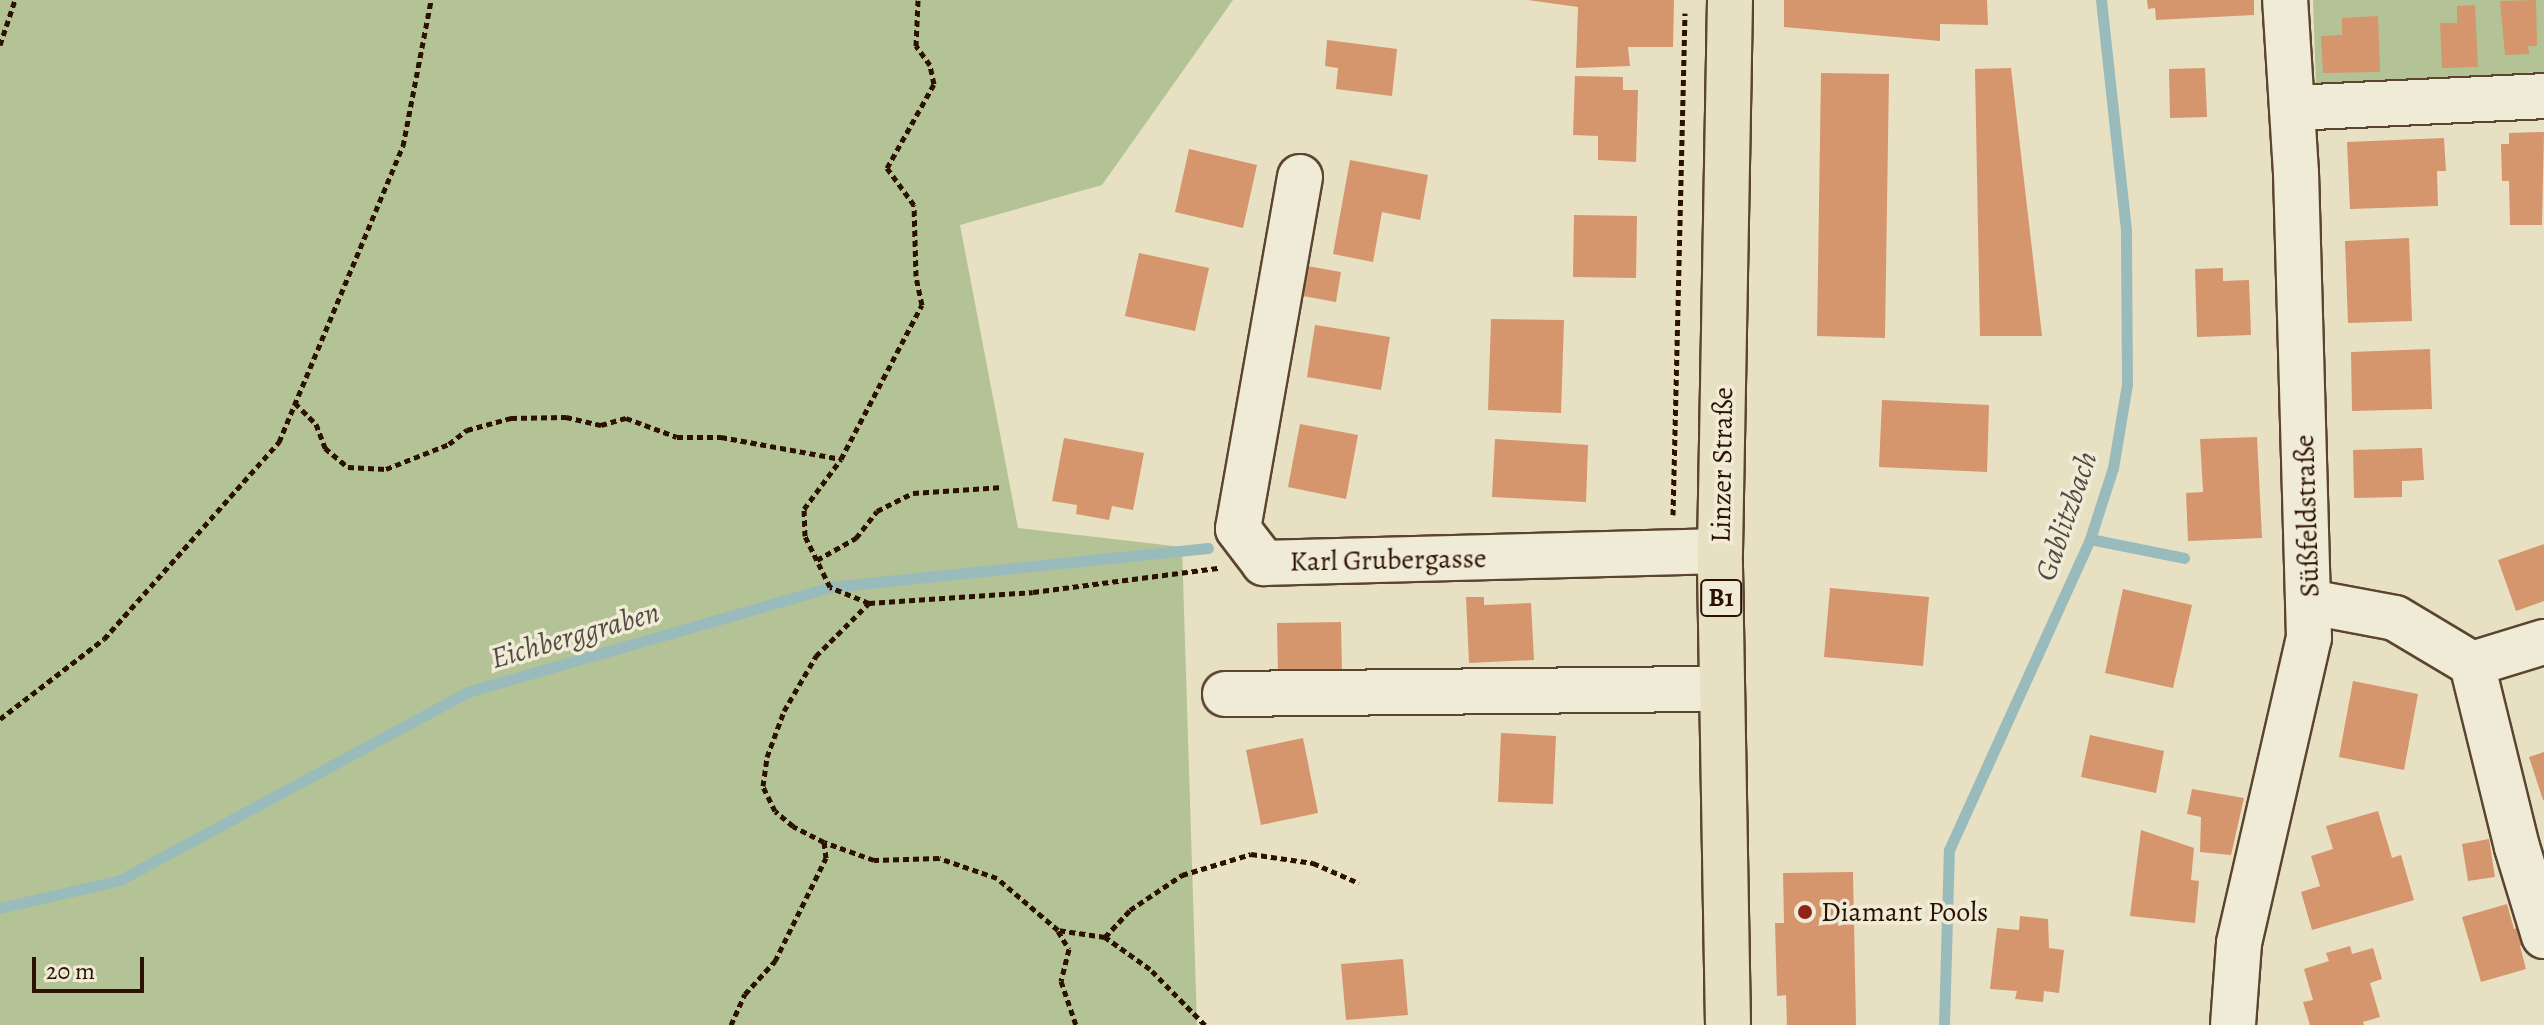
<!DOCTYPE html>
<html>
<head>
<meta charset="utf-8">
<style>
	body { margin:0 }
	#map { position:relative; width:2544px; height:1025px; overflow:hidden; background:#e8e0c2; font-family:Alegreya,serif }
	div>[style] { position:absolute }
	.green>* { inset:0; background:#b3c395 }
	.stream>* { height:11px; margin:-5.5px; padding:0 5.5px; transform-origin:5.5px; border-radius:5.5px; background:#9abbbc }
	.building>* { inset:0; background:#d5956d }
	.path>* { height:5px; margin-top:-2.5px; transform-origin:0; background:repeating-linear-gradient(90deg,#2c1100 0 6px,transparent 0 10px) }
	.roads { filter:drop-shadow(2px 0 #5b4530) drop-shadow(-2px 0 #5b4530) drop-shadow(0 2px #5b4530) drop-shadow(0 -2px #5b4530) }
	.minor>* { height:44px; margin:-22px; padding:0 22px; transform-origin:22px; border-radius:22px; background:#f0ebd7 }
	.major>* { height:44px; margin:-22px; padding:0 22px; transform-origin:22px; border-radius:22px; background:#e8e0c2 }
	.dots>* { width:22px; height:22px; translate:-50% -50%; box-sizing:border-box; border:4px solid #f0ebd7; border-radius:50% }
	span { translate:-50% -50%; white-space:nowrap; text-align:center; line-height:1.15; -webkit-text-stroke:7px #f0ebd7; paint-order:stroke }
	.shield-label span { padding:2px 6px; background:#f0ebd7; border:2px solid; border-radius:6px; -webkit-text-stroke-width:0 }
	.shield-label { font-size:26px; color:#2c1100; font-weight:700 }
	.street-label { font-size:28px; color:#2c1100 }
	.poi-label { font-size:28px; color:#2c1100 }
	.left { translate:0 -50%; text-align:left }
	.water-label { font-size:30px; color:#524c42; font-style:italic }
	.scale { position:absolute; left:32px; top:957px; width:112px; height:36px; box-sizing:border-box; border:4px solid #2c1100; border-top:0; padding-left:10px; font-size:24px; line-height:28px; white-space:nowrap; color:#2c1100; -webkit-text-stroke:6px #f0ebd7; paint-order:stroke }
</style>
</head>
<body>
<div id="map">
	<div class="green">
		<div style="clip-path:polygon(0 0,1233px 0,1102px 185px,960px 225px,1018px 528px,1182px 547px,1197px 1025px,0 1025px)"></div>
		<div style="clip-path:polygon(2313px 0,2544px 0,2544px 72px,2316px 85px)"></div>
	</div>
	<div class="stream">
		<div style="left:2090px;top:539px;width:96px;rotate:11.4deg"></div>
		<div style="left:0;top:908px;width:123px;rotate:-13.1deg"></div>
		<div style="left:120px;top:880px;width:395px;rotate:-28.4deg"></div>
		<div style="left:467px;top:692px;width:378px;rotate:-16.1deg"></div>
		<div style="left:830px;top:587px;width:380px;rotate:-5.9deg"></div>
		<div style="left:1944px;top:1025px;width:175px;rotate:-88.4deg"></div>
		<div style="left:1949px;top:850px;width:341px;rotate:-65.6deg"></div>
		<div style="left:2090px;top:539px;width:75px;rotate:-72.1deg"></div>
		<div style="left:2113px;top:468px;width:85px;rotate:-80.5deg"></div>
		<div style="left:2127px;top:384px;width:154px;rotate:-90.4deg"></div>
		<div style="left:2126px;top:230px;width:231px;rotate:-96.2deg"></div>
	</div>
	<div class="building">
		<div style="clip-path:polygon(1528px 0,1674px 0,1673px 47px,1628px 47px,1630px 66px,1576px 68px,1578px 7px)"></div>
		<div style="clip-path:polygon(1784px 0,1987px 0,1988px 25px,1940px 24px,1940px 41px,1784px 27px)"></div>
		<div style="clip-path:polygon(2147px 0,2254px 0,2254px 15px,2156px 20px,2155px 8px,2148px 9px)"></div>
		<div style="clip-path:polygon(2536px 0,2537px 46px,2528px 46px,2529px 54px,2505px 55px,2500px 1px)"></div>
		<div style="clip-path:polygon(2475px 5px,2478px 67px,2442px 68px,2440px 23px,2457px 23px,2457px 6px)"></div>
		<div style="clip-path:polygon(2378px 16px,2380px 72px,2323px 73px,2321px 36px,2342px 35px,2342px 18px)"></div>
		<div style="clip-path:polygon(1327px 40px,1397px 49px,1392px 96px,1336px 89px,1338px 68px,1325px 66px)"></div>
		<div style="clip-path:polygon(2011px 68px,2042px 336px,1980px 336px,1975px 69px)"></div>
		<div style="clip-path:polygon(2205px 68px,2207px 117px,2170px 118px,2169px 69px)"></div>
		<div style="clip-path:polygon(1821px 73px,1889px 74px,1885px 338px,1817px 336px)"></div>
		<div style="clip-path:polygon(1575px 76px,1623px 77px,1623px 90px,1638px 90px,1636px 162px,1598px 160px,1598px 136px,1573px 135px)"></div>
		<div style="clip-path:polygon(2544px 132px,2542px 225px,2510px 225px,2509px 181px,2502px 181px,2501px 144px,2509px 144px,2509px 133px)"></div>
		<div style="clip-path:polygon(2444px 138px,2446px 171px,2437px 171px,2438px 206px,2350px 209px,2347px 142px)"></div>
		<div style="clip-path:polygon(1189px 149px,1257px 165px,1243px 228px,1175px 212px)"></div>
		<div style="clip-path:polygon(1350px 160px,1428px 175px,1420px 220px,1382px 212px,1373px 262px,1333px 254px)"></div>
		<div style="clip-path:polygon(1574px 215px,1637px 216px,1636px 278px,1573px 277px)"></div>
		<div style="clip-path:polygon(2409px 238px,2412px 321px,2348px 323px,2345px 241px)"></div>
		<div style="clip-path:polygon(1139px 253px,1209px 268px,1195px 331px,1125px 316px)"></div>
		<div style="clip-path:polygon(1307px 266px,1341px 272px,1336px 302px,1303px 296px)"></div>
		<div style="clip-path:polygon(2223px 268px,2223px 281px,2249px 280px,2251px 335px,2197px 337px,2195px 269px)"></div>
		<div style="clip-path:polygon(1491px 319px,1564px 320px,1561px 413px,1488px 410px)"></div>
		<div style="clip-path:polygon(1315px 325px,1390px 337px,1381px 390px,1307px 377px)"></div>
		<div style="clip-path:polygon(2430px 349px,2432px 409px,2352px 411px,2351px 352px)"></div>
		<div style="clip-path:polygon(1882px 400px,1989px 405px,1987px 472px,1879px 467px)"></div>
		<div style="clip-path:polygon(1300px 424px,1358px 435px,1346px 499px,1288px 487px)"></div>
		<div style="clip-path:polygon(2257px 437px,2262px 538px,2188px 541px,2186px 493px,2203px 492px,2200px 439px)"></div>
		<div style="clip-path:polygon(1064px 438px,1144px 453px,1133px 510px,1112px 506px,1109px 520px,1076px 514px,1077px 505px,1052px 501px)"></div>
		<div style="clip-path:polygon(1495px 439px,1588px 445px,1586px 502px,1492px 497px)"></div>
		<div style="clip-path:polygon(2422px 448px,2424px 480px,2402px 481px,2402px 497px,2354px 498px,2353px 450px)"></div>
		<div style="clip-path:polygon(2544px 544px,2544px 601px,2516px 611px,2498px 560px)"></div>
		<div style="clip-path:polygon(1830px 588px,1929px 597px,1923px 666px,1824px 657px)"></div>
		<div style="clip-path:polygon(2123px 589px,2192px 605px,2173px 688px,2105px 673px)"></div>
		<div style="clip-path:polygon(1466px 597px,1484px 597px,1484px 605px,1531px 603px,1534px 660px,1469px 663px)"></div>
		<div style="clip-path:polygon(1341px 622px,1342px 672px,1278px 673px,1277px 623px)"></div>
		<div style="clip-path:polygon(2353px 681px,2418px 694px,2404px 770px,2339px 757px)"></div>
		<div style="clip-path:polygon(1501px 733px,1556px 736px,1553px 804px,1498px 802px)"></div>
		<div style="clip-path:polygon(2090px 735px,2164px 751px,2156px 793px,2081px 777px)"></div>
		<div style="clip-path:polygon(1303px 738px,1318px 813px,1261px 825px,1246px 750px)"></div>
		<div style="clip-path:polygon(2544px 752px,2544px 800px,2543px 800px,2529px 757px)"></div>
		<div style="clip-path:polygon(2192px 789px,2244px 798px,2231px 855px,2200px 852px,2201px 817px,2187px 814px)"></div>
		<div style="clip-path:polygon(2378px 811px,2392px 858px,2401px 855px,2414px 900px,2312px 930px,2301px 892px,2320px 886px,2311px 856px,2333px 849px,2326px 826px)"></div>
		<div style="clip-path:polygon(2141px 830px,2194px 848px,2191px 880px,2199px 881px,2195px 923px,2130px 916px)"></div>
		<div style="clip-path:polygon(2489px 839px,2495px 877px,2468px 881px,2462px 844px)"></div>
		<div style="clip-path:polygon(1853px 872px,1856px 1025px,1787px 1025px,1786px 995px,1777px 996px,1775px 923px,1784px 923px,1783px 873px)"></div>
		<div style="clip-path:polygon(2507px 904px,2514px 929px,2524px 926px,2529px 944px,2520px 946px,2526px 969px,2481px 982px,2462px 917px)"></div>
		<div style="clip-path:polygon(2020px 916px,2048px 919px,2049px 948px,2064px 950px,2059px 993px,2044px 991px,2043px 1002px,2015px 999px,2017px 991px,1990px 989px,1997px 928px,2019px 930px)"></div>
		<div style="clip-path:polygon(2350px 946px,2352px 954px,2373px 948px,2382px 979px,2370px 983px,2380px 1017px,2363px 1022px,2364px 1025px,2310px 1025px,2303px 1002px,2313px 1000px,2304px 969px,2329px 961px,2326px 953px)"></div>
		<div style="clip-path:polygon(1403px 959px,1408px 1015px,1346px 1020px,1341px 964px)"></div>
	</div>
	<div class="path">
		<div style="left:0;top:45px;width:47px;rotate:-71.6deg"></div>
		<div style="left:295px;top:403px;width:30px;rotate:45deg"></div>
		<div style="left:316px;top:424px;width:26px;rotate:69deg"></div>
		<div style="left:325px;top:448px;width:30px;rotate:40deg"></div>
		<div style="left:348px;top:467px;width:38px;rotate:3deg"></div>
		<div style="left:386px;top:469px;width:68px;rotate:-21.6deg"></div>
		<div style="left:449px;top:444px;width:23px;rotate:-38deg"></div>
		<div style="left:467px;top:430px;width:46px;rotate:-15.3deg"></div>
		<div style="left:511px;top:418px;width:55px;rotate:-1deg"></div>
		<div style="left:566px;top:417px;width:36px;rotate:13deg"></div>
		<div style="left:601px;top:425px;width:26px;rotate:-16deg"></div>
		<div style="left:626px;top:418px;width:54px;rotate:20.4deg"></div>
		<div style="left:677px;top:437px;width:44px"></div>
		<div style="left:721px;top:437px;width:122px;rotate:10.4deg"></div>
		<div style="left:1673px;top:515px;width:502px;rotate:-88.63deg"></div>
		<div style="left:817px;top:560px;width:45px;rotate:-29.4deg"></div>
		<div style="left:856px;top:538px;width:34px;rotate:-52deg"></div>
		<div style="left:877px;top:511px;width:40px;rotate:-26.6deg"></div>
		<div style="left:913px;top:493px;width:90px;rotate:-3.8deg"></div>
		<div style="left:869px;top:603px;width:42px;rotate:-157.7deg"></div>
		<div style="left:830px;top:587px;width:57px;rotate:-116.1deg"></div>
		<div style="left:805px;top:536px;width:27px;rotate:-92deg"></div>
		<div style="left:804px;top:509px;width:62px;rotate:-53.5deg"></div>
		<div style="left:841px;top:459px;width:174px;rotate:-62.3deg"></div>
		<div style="left:922px;top:305px;width:30px;rotate:-102deg"></div>
		<div style="left:916px;top:276px;width:71px;rotate:-91.6deg"></div>
		<div style="left:914px;top:205px;width:46px;rotate:-126.1deg"></div>
		<div style="left:887px;top:168px;width:96px;rotate:-60.8deg"></div>
		<div style="left:934px;top:84px;width:19px;rotate:-102deg"></div>
		<div style="left:930px;top:65px;width:24px;rotate:-126deg"></div>
		<div style="left:916px;top:46px;width:46px;rotate:-87.5deg"></div>
		<div style="left:0;top:719px;width:131px;rotate:-37.6deg"></div>
		<div style="left:104px;top:639px;width:264px;rotate:-48.4deg"></div>
		<div style="left:279px;top:442px;width:321px;rotate:-67.3deg"></div>
		<div style="left:403px;top:146px;width:149px;rotate:-79.1deg"></div>
		<div style="left:1058px;top:931px;width:21px;rotate:59deg"></div>
		<div style="left:1069px;top:949px;width:33px;rotate:104deg"></div>
		<div style="left:1061px;top:981px;width:46px;rotate:71.2deg"></div>
		<div style="left:1105px;top:937px;width:37px;rotate:-47deg"></div>
		<div style="left:1130px;top:910px;width:63px;rotate:-33.9deg"></div>
		<div style="left:1182px;top:875px;width:72px;rotate:-16.9deg"></div>
		<div style="left:1251px;top:854px;width:63px;rotate:8.3deg"></div>
		<div style="left:1313px;top:863px;width:50px;rotate:23.5deg"></div>
		<div style="left:731px;top:1025px;width:34px;rotate:-66deg"></div>
		<div style="left:745px;top:994px;width:45px;rotate:-47.7deg"></div>
		<div style="left:775px;top:961px;width:115px;rotate:-63.7deg"></div>
		<div style="left:826px;top:858px;width:16px;rotate:-97deg"></div>
		<div style="left:1205px;top:1025px;width:78px;rotate:-134.5deg"></div>
		<div style="left:1150px;top:969px;width:55px;rotate:-144.6deg"></div>
		<div style="left:1105px;top:937px;width:48px;rotate:-171.5deg"></div>
		<div style="left:1058px;top:930px;width:80px;rotate:-139.6deg"></div>
		<div style="left:997px;top:878px;width:61px;rotate:-161deg"></div>
		<div style="left:939px;top:858px;width:65px;rotate:178.2deg"></div>
		<div style="left:874px;top:860px;width:53px;rotate:-160.2deg"></div>
		<div style="left:824px;top:842px;width:35px;rotate:-153deg"></div>
		<div style="left:793px;top:826px;width:23px;rotate:-140deg"></div>
		<div style="left:775px;top:811px;width:28px;rotate:-116deg"></div>
		<div style="left:763px;top:786px;width:29px;rotate:-82deg"></div>
		<div style="left:767px;top:757px;width:49px;rotate:-69.7deg"></div>
		<div style="left:784px;top:711px;width:64px;rotate:-59.8deg"></div>
		<div style="left:816px;top:656px;width:75px;rotate:-45deg"></div>
		<div style="left:869px;top:603px;width:164px;rotate:-3.8deg"></div>
		<div style="left:1033px;top:592px;width:188px;rotate:-7.4deg"></div>
	</div>
	<div class="roads">
		<div class="minor">
			<div style="left:2292px;top:108px;width:252px;rotate:-2.7deg"></div>
			<div style="left:1300px;top:177px;width:357px;rotate:100deg"></div>
			<div style="left:1238px;top:529px;width:43px;rotate:52.6deg"></div>
			<div style="left:1264px;top:563px;width:456px;rotate:-1.5deg"></div>
			<div style="left:2310px;top:602px;width:86px;rotate:10.7deg"></div>
			<div style="left:2395px;top:618px;width:90px;rotate:30.9deg"></div>
			<div style="left:2472px;top:664px;width:75px;rotate:-17deg"></div>
			<div style="left:2472px;top:664px;width:188px;rotate:76.2deg"></div>
			<div style="left:2517px;top:847px;width:93px;rotate:73.1deg"></div>
			<div style="left:1225px;top:694px;width:497px;rotate:-0.6deg"></div>
			<div style="left:2233px;top:1025px;width:82px;rotate:-85.8deg"></div>
			<div style="left:2239px;top:943px;width:313px;rotate:-77.1deg"></div>
			<div style="left:2309px;top:638px;width:465px;rotate:-91.6deg"></div>
			<div style="left:2296px;top:173px;width:173px;rotate:-93.6deg"></div>
		</div>
		<div class="major">
			<div style="left:1728px;top:1025px;width:474px;rotate:-91deg"></div>
			<div style="left:1720px;top:551px;width:551px;rotate:-88.96deg"></div>
		</div>
	</div>
	<div class="dots">
		<div style="left:1805px;top:912px;background:#8f2418"></div>
	</div>
	<div class="shield-label">
		<span style="left:1721px;top:598px">B1</span>
	</div>
	<div class="street-label">
		<span style="left:1722px;top:465px;rotate:-89deg">Linzer Straße</span>
		<span style="left:2307px;top:516px;rotate:-92deg">Süßfeldstraße</span>
		<span style="left:1388px;top:560px;rotate:-1deg">Karl Grubergasse</span>
	</div>
	<div class="poi-label">
		<span class="left" style="left:1821px;top:912px">Diamant Pools</span>
	</div>
	<div class="water-label">
		<span style="left:2066px;top:516px;rotate:-71deg">Gablitzbach</span>
		<span style="left:575px;top:635px;rotate:-16deg">Eichberggraben</span>
	</div>
	<div class="scale">20 m</div>
</div>
</body>
</html>
